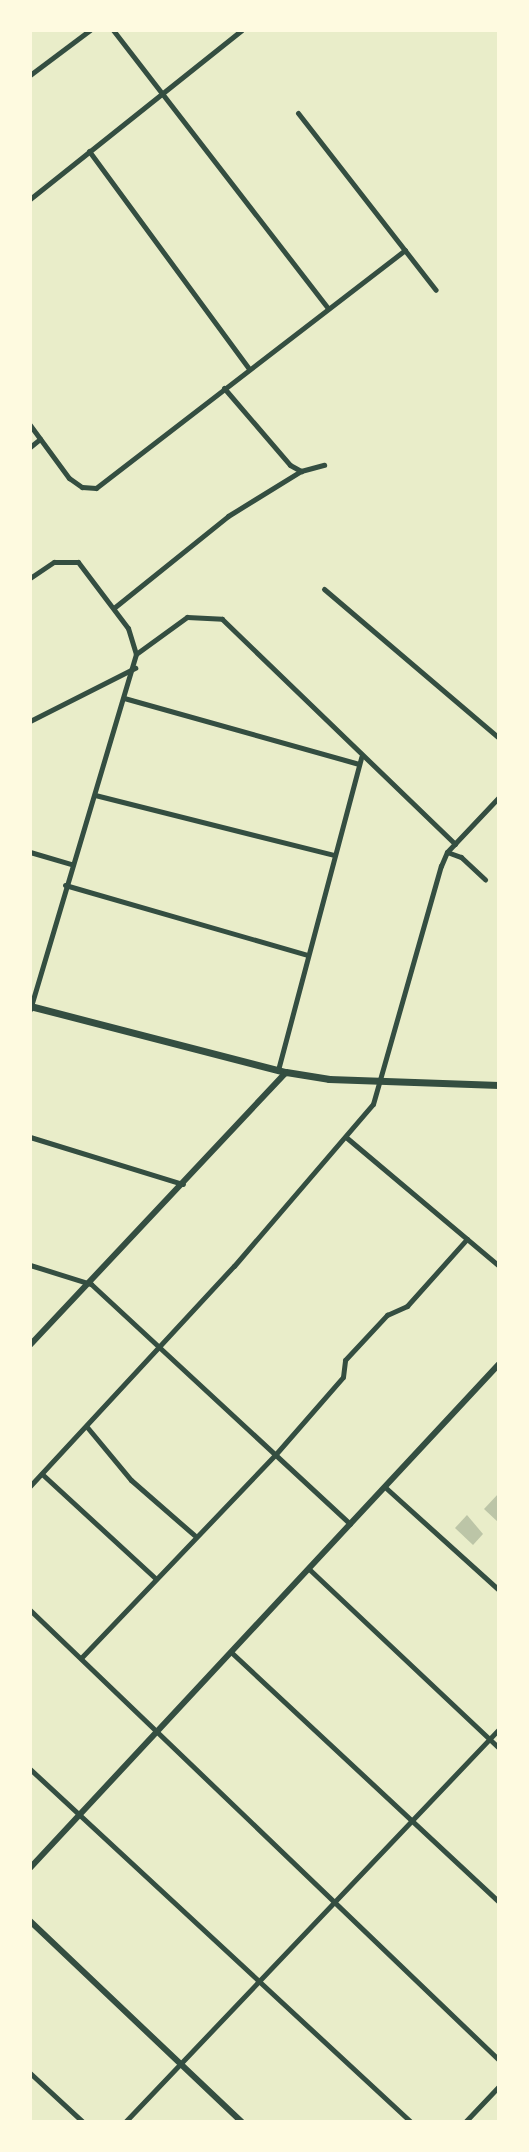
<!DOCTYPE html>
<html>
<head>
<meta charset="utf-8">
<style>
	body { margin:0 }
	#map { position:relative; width:529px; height:2152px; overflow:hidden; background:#e9edc9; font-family:"IBM Plex Serif",serif }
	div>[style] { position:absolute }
	.building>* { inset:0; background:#bcc5a7 }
	.minor>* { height:5px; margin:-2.5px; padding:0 2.5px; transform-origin:2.5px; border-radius:2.5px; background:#344e41 }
	.tertiary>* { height:6px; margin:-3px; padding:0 3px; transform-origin:3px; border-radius:3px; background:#344e41 }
	.secondary>* { height:7px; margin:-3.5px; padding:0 3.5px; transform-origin:3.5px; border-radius:3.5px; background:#344e41 }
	span { translate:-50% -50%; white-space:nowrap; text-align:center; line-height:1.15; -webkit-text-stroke:5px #fefae0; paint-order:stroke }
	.frame { position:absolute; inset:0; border:32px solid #fefae0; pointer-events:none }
</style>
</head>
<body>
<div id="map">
	<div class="building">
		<div style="clip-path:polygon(499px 1493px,499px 1523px,484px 1509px)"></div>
		<div style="clip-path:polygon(467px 1515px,483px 1534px,473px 1545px,455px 1528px)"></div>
	</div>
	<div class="minor">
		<div style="left:113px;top:30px;width:351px;rotate:52.3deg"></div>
		<div style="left:30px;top:75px;width:75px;rotate:-36.9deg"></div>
		<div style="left:298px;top:113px;width:224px;rotate:52.1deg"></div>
		<div style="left:89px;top:151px;width:270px;rotate:53.7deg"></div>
		<div style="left:30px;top:199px;width:271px;rotate:-38.6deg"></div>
		<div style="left:224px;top:388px;width:101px;rotate:49.4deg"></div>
		<div style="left:290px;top:465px;width:13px;rotate:29deg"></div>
		<div style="left:301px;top:471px;width:24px;rotate:-15deg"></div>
		<div style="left:30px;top:425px;width:66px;rotate:53.7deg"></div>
		<div style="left:69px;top:478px;width:16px;rotate:35deg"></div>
		<div style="left:82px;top:487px;width:14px;rotate:4deg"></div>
		<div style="left:96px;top:488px;width:390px;rotate:-37.6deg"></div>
		<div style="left:30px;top:447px;width:13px;rotate:-39deg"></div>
		<div style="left:30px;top:578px;width:29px;rotate:-34deg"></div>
		<div style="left:54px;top:562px;width:24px"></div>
		<div style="left:78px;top:562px;width:83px;rotate:52.9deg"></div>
		<div style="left:128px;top:628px;width:27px;rotate:73deg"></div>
		<div style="left:136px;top:654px;width:371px;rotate:106.6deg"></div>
		<div style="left:324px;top:589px;width:230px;rotate:40.4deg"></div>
		<div style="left:115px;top:607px;width:145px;rotate:-38.8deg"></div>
		<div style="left:228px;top:516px;width:86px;rotate:-31.7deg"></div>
		<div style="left:136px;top:654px;width:63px;rotate:-36deg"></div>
		<div style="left:187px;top:617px;width:35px;rotate:3deg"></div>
		<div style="left:222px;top:619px;width:324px;rotate:44deg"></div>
		<div style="left:124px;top:698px;width:244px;rotate:15.7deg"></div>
		<div style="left:30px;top:721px;width:118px;rotate:-26.8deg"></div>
		<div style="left:95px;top:795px;width:246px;rotate:14.1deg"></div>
		<div style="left:30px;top:852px;width:43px;rotate:16.3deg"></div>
		<div style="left:447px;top:852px;width:15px;rotate:20deg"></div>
		<div style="left:461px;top:857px;width:33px;rotate:43deg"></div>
		<div style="left:65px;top:885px;width:252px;rotate:16.1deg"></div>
		<div style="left:278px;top:1070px;width:324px;rotate:-75.1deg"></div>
		<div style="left:30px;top:1137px;width:160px;rotate:17.1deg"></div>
		<div style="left:347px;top:1138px;width:199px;rotate:40.1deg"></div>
		<div style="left:30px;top:1265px;width:64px;rotate:17.3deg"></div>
		<div style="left:91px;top:1284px;width:353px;rotate:42.8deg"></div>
		<div style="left:87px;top:1427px;width:69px;rotate:50.3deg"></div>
		<div style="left:131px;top:1480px;width:84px;rotate:41.1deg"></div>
		<div style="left:42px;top:1474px;width:154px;rotate:42.6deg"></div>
		<div style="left:30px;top:1486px;width:300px;rotate:-47.2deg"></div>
		<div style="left:234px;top:1266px;width:213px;rotate:-49.4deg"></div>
		<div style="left:373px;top:1104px;width:248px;rotate:-74.1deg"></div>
		<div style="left:441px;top:866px;width:15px;rotate:-67deg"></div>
		<div style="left:447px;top:852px;width:76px;rotate:-46.6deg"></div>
		<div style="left:386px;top:1488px;width:152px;rotate:42.1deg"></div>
		<div style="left:309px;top:1569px;width:261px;rotate:43.3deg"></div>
		<div style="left:30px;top:1610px;width:650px;rotate:43.82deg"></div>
		<div style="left:232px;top:1653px;width:365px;rotate:43deg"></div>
		<div style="left:81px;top:1658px;width:281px;rotate:-46.3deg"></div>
		<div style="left:275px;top:1455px;width:103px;rotate:-48.9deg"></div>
		<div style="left:343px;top:1377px;width:17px;rotate:-83deg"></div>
		<div style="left:345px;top:1360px;width:62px;rotate:-47deg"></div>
		<div style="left:387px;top:1315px;width:22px;rotate:-24deg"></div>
		<div style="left:407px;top:1306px;width:90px;rotate:-48.2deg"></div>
		<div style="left:30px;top:1769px;width:519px;rotate:42.82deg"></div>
		<div style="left:30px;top:2073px;width:72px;rotate:42.8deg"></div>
		<div style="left:125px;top:2122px;width:543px;rotate:-46.42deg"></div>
		<div style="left:465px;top:2122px;width:50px;rotate:-46.6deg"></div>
	</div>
	<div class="tertiary">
		<div style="left:30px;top:1345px;width:374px;rotate:-46.8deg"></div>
		<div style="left:30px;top:1868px;width:688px;rotate:-47.06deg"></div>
		<div style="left:30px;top:1921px;width:292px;rotate:43.5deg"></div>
	</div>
	<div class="secondary">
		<div style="left:30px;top:1006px;width:264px;rotate:14.5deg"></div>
		<div style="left:286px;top:1072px;width:44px;rotate:9.2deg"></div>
		<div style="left:329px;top:1079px;width:170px;rotate:2deg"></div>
	</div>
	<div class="frame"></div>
</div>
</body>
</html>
